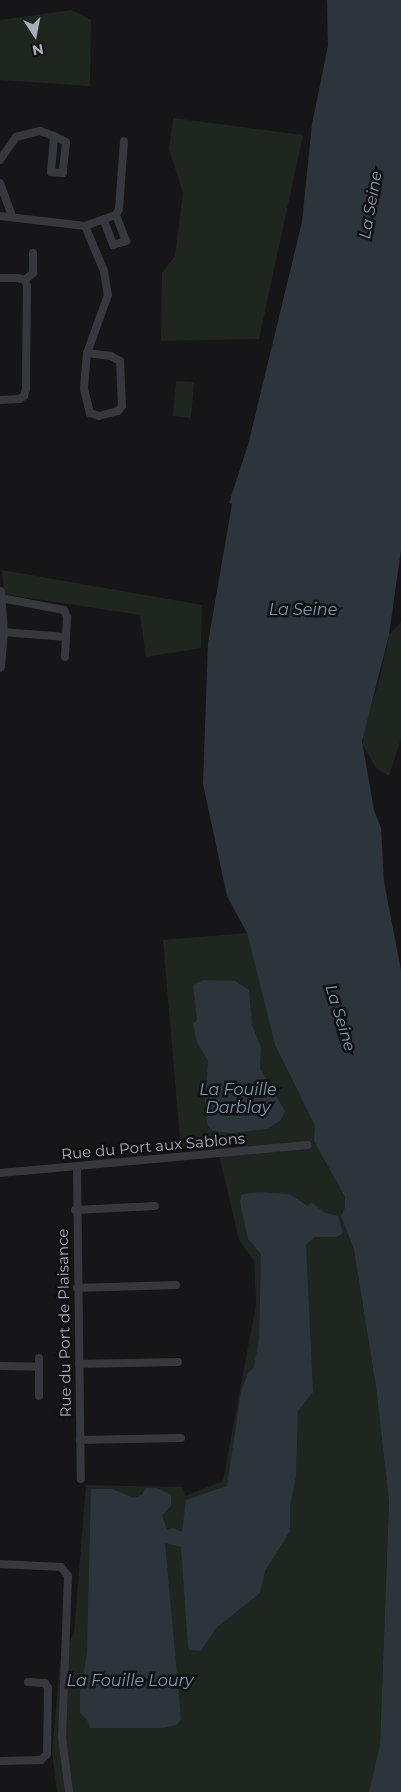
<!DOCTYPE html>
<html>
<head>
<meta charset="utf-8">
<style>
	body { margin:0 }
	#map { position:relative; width:401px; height:1792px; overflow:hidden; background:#161618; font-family:Montserrat,sans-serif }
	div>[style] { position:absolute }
	.green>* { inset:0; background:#1e261f }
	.water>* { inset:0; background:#2c353c }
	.minor>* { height:8px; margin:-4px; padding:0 4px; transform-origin:4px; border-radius:4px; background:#37383d }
	.tertiary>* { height:10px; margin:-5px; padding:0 5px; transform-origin:5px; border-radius:5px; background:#37383d }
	span { translate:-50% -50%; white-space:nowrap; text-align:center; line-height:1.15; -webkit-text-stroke:5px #111113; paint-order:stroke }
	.street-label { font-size:15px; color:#a8adb8 }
	.water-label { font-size:16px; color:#7f9bb3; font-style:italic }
	.north { position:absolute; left:10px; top:10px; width:50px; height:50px; -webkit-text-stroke:4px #111113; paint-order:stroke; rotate:169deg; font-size:14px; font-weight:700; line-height:20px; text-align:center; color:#a8adb8 }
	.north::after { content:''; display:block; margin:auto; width:18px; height:22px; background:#a8adb8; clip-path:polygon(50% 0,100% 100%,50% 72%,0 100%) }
</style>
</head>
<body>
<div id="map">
	<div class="green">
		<div style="clip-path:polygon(72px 10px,91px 20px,90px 86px,0 80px,0 20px)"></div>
		<div style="clip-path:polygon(173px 118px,303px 135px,259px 339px,161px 341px,162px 273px,175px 256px,183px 193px,169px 149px)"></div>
		<div style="clip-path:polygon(176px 381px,194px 382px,191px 418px,173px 416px)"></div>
		<div style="clip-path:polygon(2px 570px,202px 605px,201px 648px,146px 657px,140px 615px,4px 594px)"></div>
		<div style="clip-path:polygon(401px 622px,401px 739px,389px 776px,376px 768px,363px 745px,363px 730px,379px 681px,389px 635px)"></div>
		<div style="clip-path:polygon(247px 933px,275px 1045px,315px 1126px,315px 1141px,345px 1197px,345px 1207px,341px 1216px,354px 1250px,376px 1387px,389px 1502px,380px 1744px,369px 1792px,57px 1792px,52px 1752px,60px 1662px,74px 1633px,86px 1485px,183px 1487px,185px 1496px,223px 1481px,256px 1304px,254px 1261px,239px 1240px,217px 1146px,181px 1151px,163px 940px)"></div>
	</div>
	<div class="water">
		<div style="clip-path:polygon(327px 0,401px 0,401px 550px,389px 635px,362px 741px,374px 810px,381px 828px,384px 882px,401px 970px,401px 1792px,369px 1792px,380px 1744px,389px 1502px,376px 1387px,354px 1250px,341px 1216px,345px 1207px,345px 1197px,314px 1141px,315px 1126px,275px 1045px,247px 933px,227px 896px,203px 784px,208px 643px,232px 504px,229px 503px,248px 445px,302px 222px,312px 124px,328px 46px)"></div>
		<div style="clip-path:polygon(203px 980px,235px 981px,249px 990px,252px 1025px,261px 1047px,260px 1069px,285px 1111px,280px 1121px,267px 1129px,232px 1133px,212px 1131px,207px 1124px,205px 1103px,208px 1061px,197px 1042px,193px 1024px,197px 1020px,193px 985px)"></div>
		<div style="clip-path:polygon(258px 1192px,289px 1194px,308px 1206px,311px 1202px,325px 1213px,338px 1216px,343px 1233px,337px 1237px,314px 1237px,306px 1245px,313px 1392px,298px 1411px,296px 1477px,290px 1505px,290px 1531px,265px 1571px,260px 1593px,216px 1628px,201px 1651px,189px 1650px,188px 1646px,181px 1547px,165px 1543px,181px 1719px,177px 1725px,163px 1728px,90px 1728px,87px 1719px,80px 1713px,80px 1692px,87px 1653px,91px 1489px,112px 1489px,134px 1498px,142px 1495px,145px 1488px,157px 1488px,171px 1495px,171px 1506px,162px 1515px,167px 1530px,173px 1528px,182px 1532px,186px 1500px,227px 1486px,241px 1392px,248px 1373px,254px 1367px,259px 1339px,261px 1254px,248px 1239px,240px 1202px,241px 1195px)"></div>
	</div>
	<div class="minor">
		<div style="left:0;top:160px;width:28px;rotate:-55deg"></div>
		<div style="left:16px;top:137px;width:25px;rotate:-14deg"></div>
		<div style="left:40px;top:131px;width:15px;rotate:20deg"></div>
		<div style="left:54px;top:136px;width:13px;rotate:27deg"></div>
		<div style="left:66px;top:142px;width:31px;rotate:96deg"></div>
		<div style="left:63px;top:173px;width:12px;rotate:-175deg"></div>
		<div style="left:51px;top:172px;width:36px;rotate:-85deg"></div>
		<div style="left:0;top:183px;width:35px;rotate:70deg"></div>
		<div style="left:0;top:216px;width:86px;rotate:6.7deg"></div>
		<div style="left:85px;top:226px;width:33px;rotate:-20deg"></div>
		<div style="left:116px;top:215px;width:7px;rotate:-63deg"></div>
		<div style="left:119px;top:209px;width:68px;rotate:-85.8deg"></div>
		<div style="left:104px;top:221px;width:26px;rotate:69deg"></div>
		<div style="left:113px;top:245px;width:14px;rotate:-17deg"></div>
		<div style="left:126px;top:241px;width:28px;rotate:-111deg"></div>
		<div style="left:85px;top:226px;width:49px;rotate:67.1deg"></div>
		<div style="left:104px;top:271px;width:24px;rotate:81deg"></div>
		<div style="left:108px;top:295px;width:62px;rotate:109.9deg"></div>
		<div style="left:87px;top:353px;width:36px;rotate:95deg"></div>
		<div style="left:84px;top:389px;width:25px;rotate:76deg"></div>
		<div style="left:90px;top:413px;width:9px;rotate:18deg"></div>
		<div style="left:99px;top:416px;width:20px;rotate:-15deg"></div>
		<div style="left:118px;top:411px;width:6px;rotate:-51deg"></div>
		<div style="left:122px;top:406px;width:45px;rotate:-92.5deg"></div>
		<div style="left:120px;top:361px;width:10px;rotate:-151deg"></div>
		<div style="left:111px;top:356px;width:24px;rotate:-173deg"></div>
		<div style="left:0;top:278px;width:17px"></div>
		<div style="left:17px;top:278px;width:8px;rotate:14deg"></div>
		<div style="left:25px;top:280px;width:6px;rotate:72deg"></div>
		<div style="left:27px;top:286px;width:103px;rotate:90.6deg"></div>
		<div style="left:26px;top:389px;width:7px;rotate:106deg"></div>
		<div style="left:24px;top:396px;width:6px;rotate:149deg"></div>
		<div style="left:19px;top:399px;width:19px;rotate:177deg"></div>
		<div style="left:25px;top:280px;width:11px;rotate:-41deg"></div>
		<div style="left:33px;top:273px;width:20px;rotate:-90deg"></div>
		<div style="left:1px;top:598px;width:64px;rotate:10.8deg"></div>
		<div style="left:64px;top:610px;width:8px;rotate:67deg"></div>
		<div style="left:67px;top:617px;width:40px;rotate:92.9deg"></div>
		<div style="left:3px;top:632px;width:63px;rotate:4.5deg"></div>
		<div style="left:77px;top:1167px;width:312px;rotate:89.3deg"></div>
		<div style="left:0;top:1173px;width:309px;rotate:-5.2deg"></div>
		<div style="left:75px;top:1210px;width:80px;rotate:-2.9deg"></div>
		<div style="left:77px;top:1288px;width:99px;rotate:-1.7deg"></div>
		<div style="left:79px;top:1364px;width:99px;rotate:-1.2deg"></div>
		<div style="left:0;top:1366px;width:39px;rotate:1deg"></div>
		<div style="left:39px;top:1396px;width:38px;rotate:-90deg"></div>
		<div style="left:80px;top:1440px;width:101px;rotate:-1.1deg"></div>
		<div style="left:0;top:1564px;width:61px;rotate:2.8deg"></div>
		<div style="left:61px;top:1567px;width:11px;rotate:52deg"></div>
		<div style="left:68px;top:1576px;width:161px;rotate:92.1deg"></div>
		<div style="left:62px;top:1737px;width:55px;rotate:82.7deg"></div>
		<div style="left:0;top:1761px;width:41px;rotate:-1.4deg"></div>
		<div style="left:41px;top:1760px;width:8px;rotate:-45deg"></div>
		<div style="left:47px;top:1754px;width:66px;rotate:-89.1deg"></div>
		<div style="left:48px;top:1688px;width:6px;rotate:-121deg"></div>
		<div style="left:45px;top:1683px;width:17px;rotate:-177deg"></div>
	</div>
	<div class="tertiary">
		<div style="left:0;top:592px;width:40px;rotate:85.7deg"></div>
		<div style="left:3px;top:632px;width:35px;rotate:95deg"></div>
	</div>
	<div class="street-label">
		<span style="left:153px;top:1146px;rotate:-5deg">Rue du Port aux Sablons</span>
		<span style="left:64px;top:1323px;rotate:-91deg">Rue du Port de Plaisance</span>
	</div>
	<div class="water-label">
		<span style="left:371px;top:205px;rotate:-80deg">La Seine</span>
		<span style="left:303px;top:610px">La Seine</span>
		<span style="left:340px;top:1018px;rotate:73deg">La Seine</span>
		<span style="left:238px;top:1099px">La Fouille<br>Darblay</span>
		<span style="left:130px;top:1681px">La Fouille Loury</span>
	</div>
	<div class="north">N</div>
</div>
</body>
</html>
